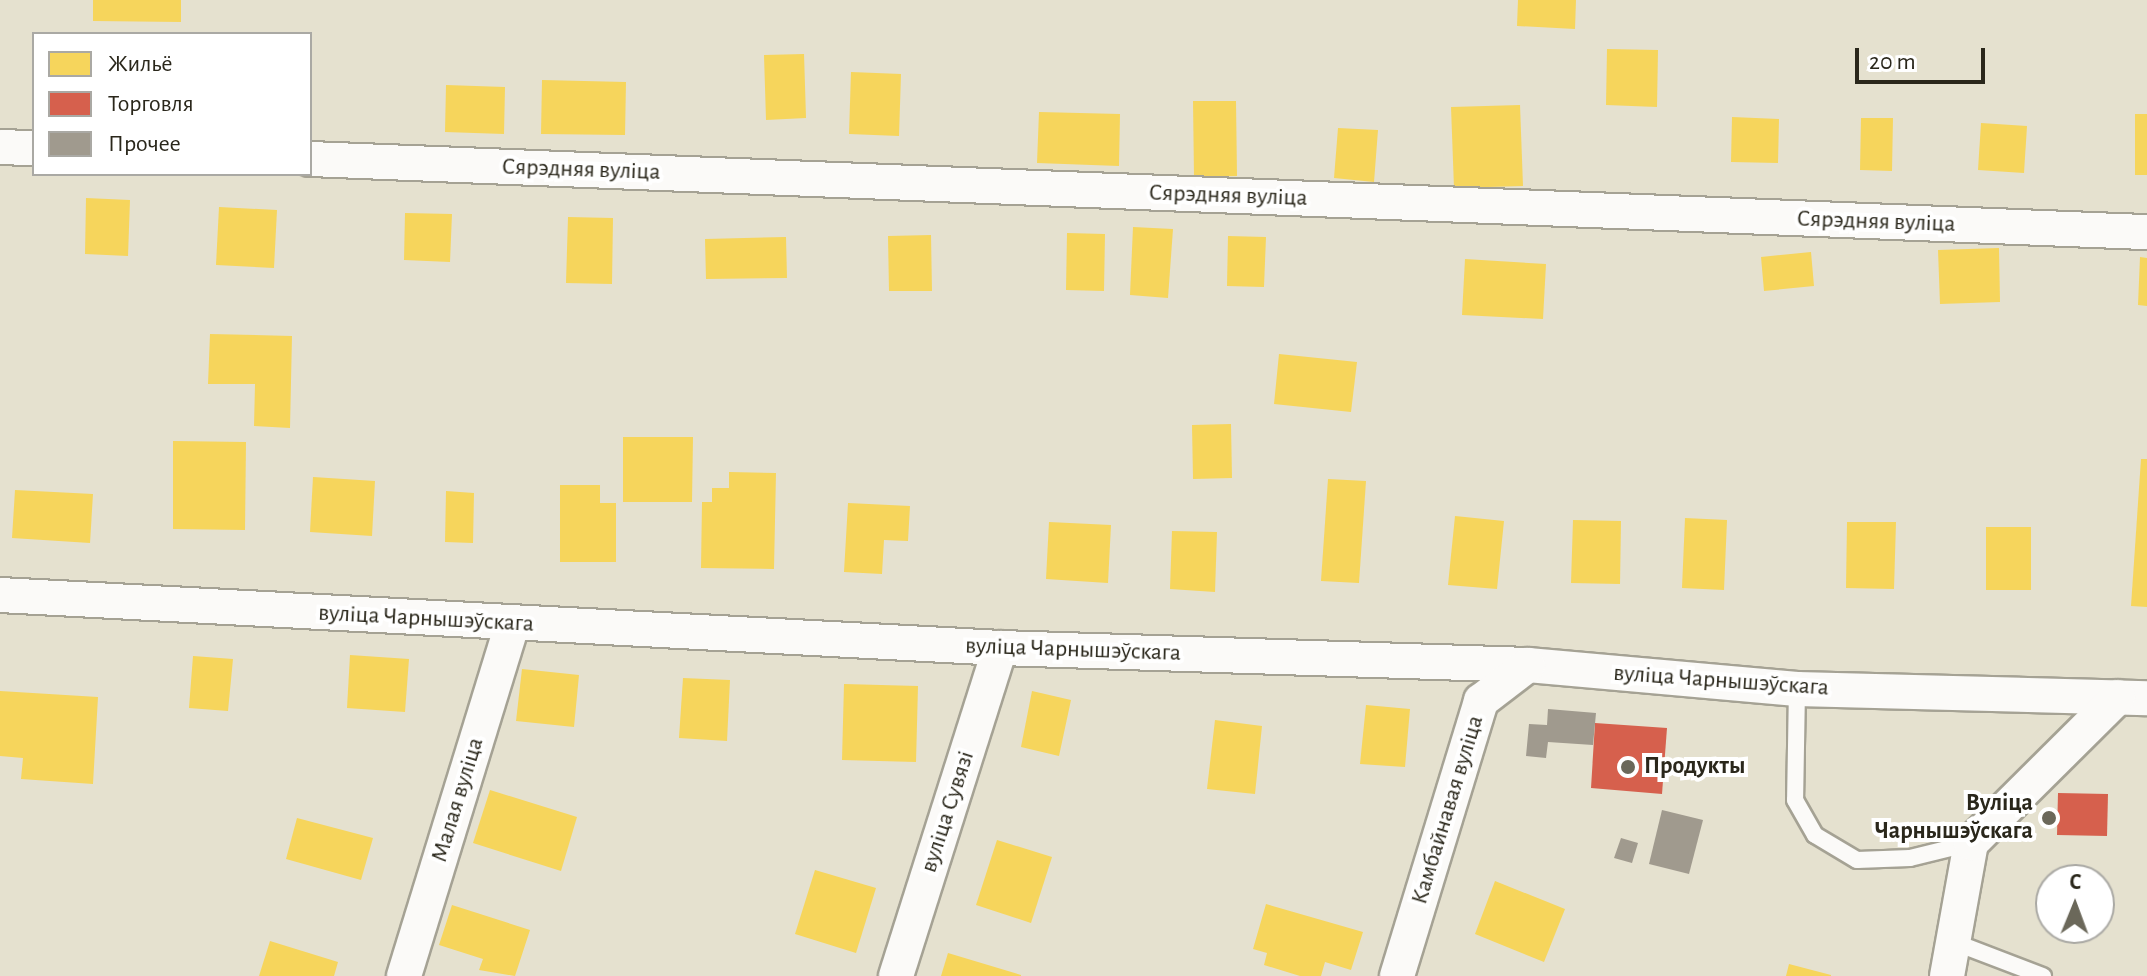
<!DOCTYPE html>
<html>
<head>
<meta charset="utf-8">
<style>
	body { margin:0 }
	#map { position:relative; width:2147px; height:976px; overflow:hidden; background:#e5e1cf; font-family:"Alegreya Sans",sans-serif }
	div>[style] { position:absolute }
	.homes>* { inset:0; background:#f6d55c }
	.shops>* { inset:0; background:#d6604d }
	.building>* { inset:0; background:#a09a8e }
	.roads { filter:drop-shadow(2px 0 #a5a294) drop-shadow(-2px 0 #a5a294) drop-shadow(0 2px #a5a294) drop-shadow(0 -2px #a5a294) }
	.lane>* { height:16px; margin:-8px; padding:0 8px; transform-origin:8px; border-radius:8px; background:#fbfaf8 }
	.street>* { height:34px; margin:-17px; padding:0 17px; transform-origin:17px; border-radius:17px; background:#fbfaf8 }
	.dots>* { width:22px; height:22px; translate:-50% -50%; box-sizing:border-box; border:4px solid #fff; border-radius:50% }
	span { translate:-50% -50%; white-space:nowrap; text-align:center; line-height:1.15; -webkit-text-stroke:8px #fff; paint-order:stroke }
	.street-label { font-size:24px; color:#2a271b }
	.poi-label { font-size:24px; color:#2a271b; font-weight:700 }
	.left { translate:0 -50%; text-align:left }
	.right { translate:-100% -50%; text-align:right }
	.legend { position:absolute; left:32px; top:32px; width:280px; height:144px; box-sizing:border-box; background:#fff; border:2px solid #aaa9a4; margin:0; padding:10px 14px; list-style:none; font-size:24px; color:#2a271b }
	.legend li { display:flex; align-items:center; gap:16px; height:40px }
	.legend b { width:40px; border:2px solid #aaa9a4 }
	.north { position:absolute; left:2035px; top:864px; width:80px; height:80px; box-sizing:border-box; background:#fff; border:2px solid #aaa9a4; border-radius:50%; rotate:1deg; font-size:22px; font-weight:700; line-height:32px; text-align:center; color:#2a271b }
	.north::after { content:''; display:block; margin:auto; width:28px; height:36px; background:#6b685a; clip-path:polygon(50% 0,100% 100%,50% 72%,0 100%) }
	.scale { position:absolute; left:1855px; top:48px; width:130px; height:36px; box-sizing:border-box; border:4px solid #2a271b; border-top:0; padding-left:10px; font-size:24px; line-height:28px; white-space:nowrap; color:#2a271b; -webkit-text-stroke:6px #fff; paint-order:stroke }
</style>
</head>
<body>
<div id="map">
	<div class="homes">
		<div style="clip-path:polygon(93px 0,181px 0,181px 22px,93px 21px)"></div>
		<div style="clip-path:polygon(1518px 0,1576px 0,1575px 29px,1517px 26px)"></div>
		<div style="clip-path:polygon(1607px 49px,1658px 50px,1657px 107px,1606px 105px)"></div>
		<div style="clip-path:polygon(804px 54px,806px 118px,766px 120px,764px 55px)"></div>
		<div style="clip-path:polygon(851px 72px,901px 74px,899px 136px,849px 134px)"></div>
		<div style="clip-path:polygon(542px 80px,626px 82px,625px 135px,541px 134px)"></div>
		<div style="clip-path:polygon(446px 85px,505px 87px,504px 134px,445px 132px)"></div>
		<div style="clip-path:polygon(1193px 101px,1236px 101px,1237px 176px,1194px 177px)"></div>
		<div style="clip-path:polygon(1520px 105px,1523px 186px,1454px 188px,1451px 107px)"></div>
		<div style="clip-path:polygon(1039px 112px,1120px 114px,1119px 166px,1037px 163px)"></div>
		<div style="clip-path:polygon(2135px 114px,2147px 114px,2147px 175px,2135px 175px)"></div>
		<div style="clip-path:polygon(1732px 117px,1779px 119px,1778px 163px,1731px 162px)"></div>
		<div style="clip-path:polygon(1861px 118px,1893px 118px,1892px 171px,1860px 170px)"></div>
		<div style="clip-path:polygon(1981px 123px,2027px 126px,2024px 173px,1978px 170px)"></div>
		<div style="clip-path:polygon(1338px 128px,1378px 130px,1374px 182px,1334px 178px)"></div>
		<div style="clip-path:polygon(86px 198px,130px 200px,128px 256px,85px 254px)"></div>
		<div style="clip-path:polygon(219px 207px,277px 210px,274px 268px,216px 265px)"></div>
		<div style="clip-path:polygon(405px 213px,452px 214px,450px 262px,404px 260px)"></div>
		<div style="clip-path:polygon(568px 217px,613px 218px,612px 284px,566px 283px)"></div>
		<div style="clip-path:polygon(1133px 227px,1173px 229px,1168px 298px,1130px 295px)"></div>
		<div style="clip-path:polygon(1067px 233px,1105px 234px,1104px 291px,1066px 290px)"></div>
		<div style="clip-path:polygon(931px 235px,932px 291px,889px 291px,888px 236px)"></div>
		<div style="clip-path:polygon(1228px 236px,1266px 237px,1264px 287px,1227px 286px)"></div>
		<div style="clip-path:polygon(786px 237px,787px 278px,706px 279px,705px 239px)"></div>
		<div style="clip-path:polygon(1999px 248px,2000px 302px,1940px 304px,1938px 250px)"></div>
		<div style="clip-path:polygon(1811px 252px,1814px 286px,1764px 291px,1761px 257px)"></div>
		<div style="clip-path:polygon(2140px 257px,2147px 258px,2147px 306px,2138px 305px)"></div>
		<div style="clip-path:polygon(1465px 259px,1546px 264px,1543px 319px,1462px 315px)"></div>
		<div style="clip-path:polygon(210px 334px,292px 336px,290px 428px,254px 426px,255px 384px,208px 384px)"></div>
		<div style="clip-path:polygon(1279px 354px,1357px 362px,1351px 412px,1274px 404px)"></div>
		<div style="clip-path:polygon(1231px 424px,1232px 478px,1193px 479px,1192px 425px)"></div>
		<div style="clip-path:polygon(623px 437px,693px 437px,692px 502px,623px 502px)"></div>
		<div style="clip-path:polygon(173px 441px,246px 442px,245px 530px,173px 529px)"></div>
		<div style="clip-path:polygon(2141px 459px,2147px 459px,2147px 607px,2131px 606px)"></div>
		<div style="clip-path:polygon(729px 472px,776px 473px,774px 569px,701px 568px,702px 502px,712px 502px,712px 488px,729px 488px)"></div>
		<div style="clip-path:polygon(313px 477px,375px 481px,372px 536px,310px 532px)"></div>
		<div style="clip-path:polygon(1328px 479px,1366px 481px,1359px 583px,1321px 581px)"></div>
		<div style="clip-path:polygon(560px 485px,600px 485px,600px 503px,616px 503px,616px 562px,560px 562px)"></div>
		<div style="clip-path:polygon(15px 490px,93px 494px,90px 543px,12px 538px)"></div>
		<div style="clip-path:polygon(446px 491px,474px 493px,473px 543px,445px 542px)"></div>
		<div style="clip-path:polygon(848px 503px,910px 506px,908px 541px,884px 540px,882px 574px,844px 572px)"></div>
		<div style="clip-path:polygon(1455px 516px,1504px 521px,1497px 589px,1448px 585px)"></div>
		<div style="clip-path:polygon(1685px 518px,1727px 520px,1724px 590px,1682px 588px)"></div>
		<div style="clip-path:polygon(1573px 520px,1621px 521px,1620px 584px,1571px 583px)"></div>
		<div style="clip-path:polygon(1049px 522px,1111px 525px,1108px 583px,1046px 579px)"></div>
		<div style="clip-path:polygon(1847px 522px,1896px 522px,1894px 589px,1846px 588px)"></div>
		<div style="clip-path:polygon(1986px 527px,2031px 527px,2031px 590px,1986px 590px)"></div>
		<div style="clip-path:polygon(1172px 531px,1217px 532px,1215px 592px,1170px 589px)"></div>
		<div style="clip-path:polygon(350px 655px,409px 659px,405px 712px,347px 708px)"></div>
		<div style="clip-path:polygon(193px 656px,233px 659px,228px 711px,189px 708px)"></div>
		<div style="clip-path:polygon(522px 669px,579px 675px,574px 727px,516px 721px)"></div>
		<div style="clip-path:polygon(683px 678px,730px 680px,727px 741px,679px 738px)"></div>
		<div style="clip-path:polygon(844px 684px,918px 686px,916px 762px,842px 760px)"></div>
		<div style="clip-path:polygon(0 691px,98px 697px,93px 784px,21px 779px,23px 758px,0 756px)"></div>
		<div style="clip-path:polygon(1032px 691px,1071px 700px,1059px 756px,1021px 747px)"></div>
		<div style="clip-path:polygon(1366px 705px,1410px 709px,1405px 767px,1360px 764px)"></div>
		<div style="clip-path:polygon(1215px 720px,1262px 726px,1255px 794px,1207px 789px)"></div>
		<div style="clip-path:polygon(490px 790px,577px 817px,561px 871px,473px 843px)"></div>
		<div style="clip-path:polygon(297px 818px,373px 838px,361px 880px,286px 859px)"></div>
		<div style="clip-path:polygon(997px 840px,1052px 857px,1031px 923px,976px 905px)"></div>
		<div style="clip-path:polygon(815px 870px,876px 888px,856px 953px,795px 934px)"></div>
		<div style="clip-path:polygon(1495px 881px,1565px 909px,1544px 962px,1475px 934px)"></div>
		<div style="clip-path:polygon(1266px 904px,1363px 932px,1351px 970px,1325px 962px,1321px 976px,1300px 976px,1264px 965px,1267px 953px,1253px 949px)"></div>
		<div style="clip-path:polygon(452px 905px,530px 930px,515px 976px,479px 970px,483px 959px,439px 945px)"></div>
		<div style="clip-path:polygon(270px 941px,338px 962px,334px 976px,259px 976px)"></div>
		<div style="clip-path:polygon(948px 953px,1021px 975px,1021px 976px,941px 976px)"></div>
		<div style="clip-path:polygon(1789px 964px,1831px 975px,1831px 976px,1786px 976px)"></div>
	</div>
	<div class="shops">
		<div style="clip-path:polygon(1595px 723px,1667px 728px,1662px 794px,1591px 788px)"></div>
		<div style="clip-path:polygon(2058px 793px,2108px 794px,2107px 836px,2057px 835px)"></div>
	</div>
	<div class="building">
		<div style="clip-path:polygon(1548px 709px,1596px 713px,1593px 745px,1548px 742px,1546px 758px,1526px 756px,1529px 724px,1547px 725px)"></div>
		<div style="clip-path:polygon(1662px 810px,1703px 820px,1689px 874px,1649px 864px)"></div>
		<div style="clip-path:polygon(1621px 838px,1638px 843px,1632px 863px,1614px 858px)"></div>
	</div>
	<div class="roads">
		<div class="lane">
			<div style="left:1797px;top:689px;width:111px;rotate:91deg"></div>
			<div style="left:1795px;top:800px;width:40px;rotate:60.3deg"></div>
			<div style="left:1815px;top:835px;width:49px;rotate:30.8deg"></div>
			<div style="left:1857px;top:860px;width:53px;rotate:-2.2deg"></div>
			<div style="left:1910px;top:858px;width:63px;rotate:-13.8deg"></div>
			<div style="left:1959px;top:944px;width:90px;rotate:20.9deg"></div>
		</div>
		<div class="street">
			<div style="left:0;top:147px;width:34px;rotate:2deg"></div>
			<div style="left:310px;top:159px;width:1838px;rotate:2.28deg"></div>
			<div style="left:0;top:595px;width:1001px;rotate:3.03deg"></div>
			<div style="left:1000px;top:648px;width:528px;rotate:1.84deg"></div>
			<div style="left:1528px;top:665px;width:270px;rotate:5.1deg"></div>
			<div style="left:1797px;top:689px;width:350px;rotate:1.5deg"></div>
			<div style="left:404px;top:976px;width:368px;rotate:-72.9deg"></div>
			<div style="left:896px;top:976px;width:344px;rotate:-72.4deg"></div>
			<div style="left:1397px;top:976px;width:288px;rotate:-73deg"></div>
			<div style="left:1481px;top:701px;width:59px;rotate:-37.5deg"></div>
			<div style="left:1947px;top:976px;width:135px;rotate:-79.8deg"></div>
			<div style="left:1971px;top:843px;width:207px;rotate:-44.8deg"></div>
		</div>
	</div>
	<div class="dots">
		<div style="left:1628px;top:767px;background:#6b685a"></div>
		<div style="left:2049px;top:818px;background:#6b685a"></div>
	</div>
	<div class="street-label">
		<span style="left:581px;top:170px;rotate:2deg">Сярэдняя вуліца</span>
		<span style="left:1228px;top:196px;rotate:2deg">Сярэдняя вуліца</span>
		<span style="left:1876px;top:222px;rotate:2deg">Сярэдняя вуліца</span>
		<span style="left:426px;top:619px;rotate:3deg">вуліца Чарнышэўскага</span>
		<span style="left:1073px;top:650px;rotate:2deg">вуліца Чарнышэўскага</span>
		<span style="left:1721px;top:681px;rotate:4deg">вуліца Чарнышэўскага</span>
		<span style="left:458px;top:800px;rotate:-73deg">Малая вуліца</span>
		<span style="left:1448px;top:810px;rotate:-73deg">Камбайнавая вуліца</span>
		<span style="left:948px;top:812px;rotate:-72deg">вуліца Сувязі</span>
	</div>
	<div class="poi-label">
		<span class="left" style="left:1644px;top:767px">Продукты</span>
		<span class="right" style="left:2033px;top:818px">Вуліца<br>Чарнышэўскага</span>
	</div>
	<ul class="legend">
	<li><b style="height:22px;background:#f6d55c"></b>Жильё</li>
	<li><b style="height:22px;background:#d6604d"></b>Торговля</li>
	<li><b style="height:22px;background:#a09a8e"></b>Прочее</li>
	</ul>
	<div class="north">С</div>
	<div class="scale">20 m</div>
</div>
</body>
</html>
